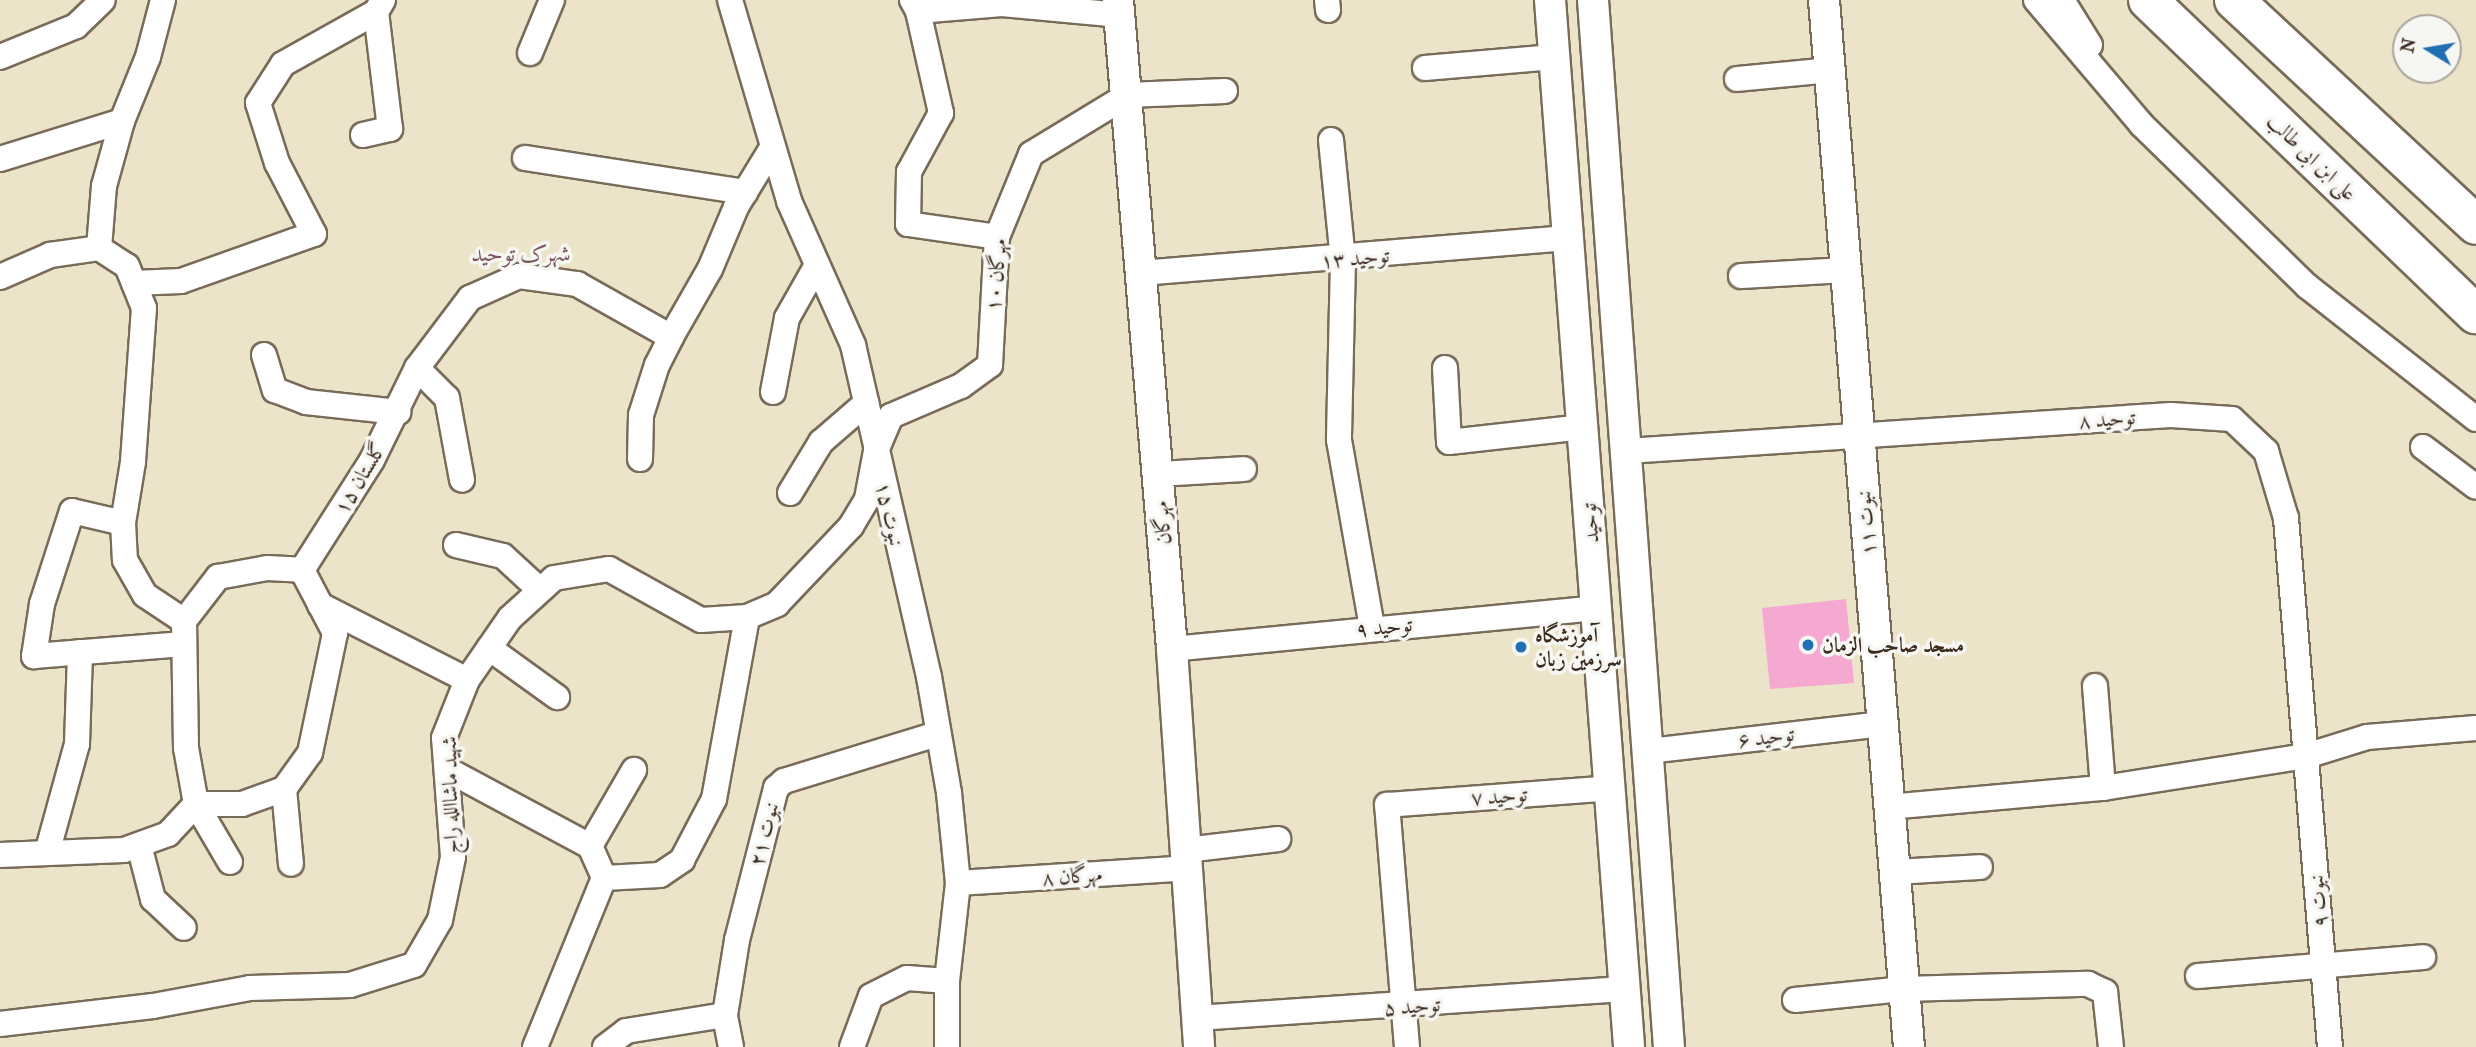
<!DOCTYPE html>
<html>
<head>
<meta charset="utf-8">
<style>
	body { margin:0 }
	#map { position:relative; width:2476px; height:1047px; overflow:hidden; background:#ece4c8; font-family:"IM FELL French Canon",Amiri,serif }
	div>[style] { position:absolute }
	.building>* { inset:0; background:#f5a9d1 }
	.roads { filter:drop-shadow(2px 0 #796b5a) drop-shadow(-2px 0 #796b5a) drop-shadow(0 2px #796b5a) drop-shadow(0 -2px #796b5a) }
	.minor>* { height:24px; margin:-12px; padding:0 12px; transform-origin:12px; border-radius:12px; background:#fff }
	.tertiary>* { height:30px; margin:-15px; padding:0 15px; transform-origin:15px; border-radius:15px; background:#fff }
	.primary>* { height:38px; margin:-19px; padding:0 19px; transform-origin:19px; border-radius:19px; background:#fff }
	.dots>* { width:19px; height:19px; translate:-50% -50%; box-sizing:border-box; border:4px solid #f6f6f2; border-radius:50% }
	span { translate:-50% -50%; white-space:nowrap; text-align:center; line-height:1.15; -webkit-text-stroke:7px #f6f6f2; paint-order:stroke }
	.street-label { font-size:21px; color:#3b2a1e }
	.poi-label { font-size:21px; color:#3b2a1e; font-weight:700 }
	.left { translate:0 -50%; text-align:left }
	.neighbourhood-label { font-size:23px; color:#7c565d }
	.north { position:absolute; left:2392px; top:14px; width:70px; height:70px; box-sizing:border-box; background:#f6f6f2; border:2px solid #aba49d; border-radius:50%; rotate:281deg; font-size:19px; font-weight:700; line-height:28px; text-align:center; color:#3b2a1e }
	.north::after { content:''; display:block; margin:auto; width:24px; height:32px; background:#1f6fb2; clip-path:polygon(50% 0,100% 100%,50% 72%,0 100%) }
</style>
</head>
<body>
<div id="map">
	<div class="building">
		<div style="clip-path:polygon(1846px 599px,1854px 683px,1770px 689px,1762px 608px)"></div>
	</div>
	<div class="roads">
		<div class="minor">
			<div style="left:730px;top:0;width:209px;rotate:73.6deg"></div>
			<div style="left:789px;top:201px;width:158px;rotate:66deg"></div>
			<div style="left:853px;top:345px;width:341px;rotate:77.1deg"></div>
			<div style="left:929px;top:677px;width:118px;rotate:80.2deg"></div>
			<div style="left:949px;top:793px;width:90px;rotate:84.3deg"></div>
			<div style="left:958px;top:883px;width:99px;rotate:96.4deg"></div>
			<div style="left:947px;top:981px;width:66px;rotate:90deg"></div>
			<div style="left:912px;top:0;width:13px;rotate:61deg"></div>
			<div style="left:918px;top:11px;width:84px;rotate:-4.8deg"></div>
			<div style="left:1002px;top:4px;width:119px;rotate:5.3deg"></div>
			<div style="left:1327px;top:0;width:10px;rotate:84deg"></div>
			<div style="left:2036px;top:0;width:164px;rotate:49.7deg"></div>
			<div style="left:2142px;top:125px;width:231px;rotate:44.3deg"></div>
			<div style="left:2307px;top:286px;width:215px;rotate:38.2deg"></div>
			<div style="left:2062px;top:0;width:53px;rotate:58.1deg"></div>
			<div style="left:918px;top:11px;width:105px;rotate:77.3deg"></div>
			<div style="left:941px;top:113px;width:67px;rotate:118.5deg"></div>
			<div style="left:909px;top:172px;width:52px;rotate:91.1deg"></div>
			<div style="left:908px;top:224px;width:90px;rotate:8.3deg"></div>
			<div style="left:530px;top:53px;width:57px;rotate:-67.5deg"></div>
			<div style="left:0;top:57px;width:82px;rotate:-22.2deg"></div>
			<div style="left:76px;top:26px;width:37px;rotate:-44deg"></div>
			<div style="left:1425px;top:68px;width:129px;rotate:-4.9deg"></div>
			<div style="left:1737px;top:79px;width:93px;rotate:-5.5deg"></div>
			<div style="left:363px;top:135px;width:28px;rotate:-13deg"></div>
			<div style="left:390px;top:129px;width:118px;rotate:-96.8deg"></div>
			<div style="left:1331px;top:140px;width:121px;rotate:84.3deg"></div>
			<div style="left:1343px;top:260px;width:180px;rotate:91.3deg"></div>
			<div style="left:1339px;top:440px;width:191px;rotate:80deg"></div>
			<div style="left:525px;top:158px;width:223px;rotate:8.8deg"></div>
			<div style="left:0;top:159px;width:128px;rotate:-17.3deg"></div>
			<div style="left:122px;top:121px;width:69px;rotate:-67.9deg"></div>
			<div style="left:148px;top:57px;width:59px;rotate:-75.3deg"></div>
			<div style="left:99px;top:248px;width:33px;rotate:33deg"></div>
			<div style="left:127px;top:266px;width:45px;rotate:68deg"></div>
			<div style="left:144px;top:308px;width:154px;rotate:94.1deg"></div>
			<div style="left:133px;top:462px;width:62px;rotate:99.3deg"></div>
			<div style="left:123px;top:523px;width:37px;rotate:87deg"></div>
			<div style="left:125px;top:560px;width:40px;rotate:60.3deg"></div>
			<div style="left:145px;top:595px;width:47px;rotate:33.7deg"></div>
			<div style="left:1141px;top:273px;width:428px;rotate:-4.7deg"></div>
			<div style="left:1741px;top:276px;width:105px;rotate:-3.3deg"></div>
			<div style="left:0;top:277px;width:55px;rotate:-23.7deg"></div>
			<div style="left:50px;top:255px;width:49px;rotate:-8.1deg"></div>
			<div style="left:99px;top:248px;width:62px;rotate:-85.4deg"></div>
			<div style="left:104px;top:186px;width:67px;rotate:-74.5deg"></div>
			<div style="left:134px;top:283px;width:47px;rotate:-2.4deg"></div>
			<div style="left:181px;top:281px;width:141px;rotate:-19.5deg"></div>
			<div style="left:314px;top:234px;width:80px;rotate:-117.5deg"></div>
			<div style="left:277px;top:163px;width:63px;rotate:-107.6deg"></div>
			<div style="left:258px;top:103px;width:46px;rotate:-57.3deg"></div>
			<div style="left:283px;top:64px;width:107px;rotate:-29.2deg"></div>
			<div style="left:376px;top:12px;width:14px;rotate:-60deg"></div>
			<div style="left:264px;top:355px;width:37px;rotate:73deg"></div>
			<div style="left:275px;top:390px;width:33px;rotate:21deg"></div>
			<div style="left:306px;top:402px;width:93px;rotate:6.2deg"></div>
			<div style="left:417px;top:368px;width:42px;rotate:45deg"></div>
			<div style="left:447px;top:398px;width:83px;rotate:79.6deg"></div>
			<div style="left:1445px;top:368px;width:74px;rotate:86.9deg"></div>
			<div style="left:1449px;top:442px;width:135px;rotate:-6.4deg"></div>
			<div style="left:773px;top:392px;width:75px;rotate:-79.3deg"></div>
			<div style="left:787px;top:318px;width:61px;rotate:-60.5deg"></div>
			<div style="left:2423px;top:447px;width:66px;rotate:37deg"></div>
			<div style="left:1627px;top:451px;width:545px;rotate:-3.79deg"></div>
			<div style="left:2171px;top:415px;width:61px;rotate:3.8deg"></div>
			<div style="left:2232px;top:419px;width:47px;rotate:43.3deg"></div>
			<div style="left:2266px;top:451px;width:70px;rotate:73.4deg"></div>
			<div style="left:2286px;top:518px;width:531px;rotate:85.25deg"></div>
			<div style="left:640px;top:459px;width:44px;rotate:-88.7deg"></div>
			<div style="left:641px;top:415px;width:52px;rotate:-72.3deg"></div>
			<div style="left:657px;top:365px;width:31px;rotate:-63deg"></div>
			<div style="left:1158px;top:474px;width:86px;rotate:-3.3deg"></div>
			<div style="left:790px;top:493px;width:60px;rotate:-58.7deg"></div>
			<div style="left:821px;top:442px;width:60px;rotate:-40.9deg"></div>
			<div style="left:123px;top:523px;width:52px;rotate:-166.8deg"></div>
			<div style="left:72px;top:511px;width:98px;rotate:107.9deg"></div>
			<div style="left:42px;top:604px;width:53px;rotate:98.7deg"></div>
			<div style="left:34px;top:656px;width:150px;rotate:-4.6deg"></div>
			<div style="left:456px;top:545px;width:48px;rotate:13.2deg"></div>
			<div style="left:503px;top:556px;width:50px;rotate:42.6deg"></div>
			<div style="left:320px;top:605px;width:165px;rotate:27deg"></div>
			<div style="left:489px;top:648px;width:84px;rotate:35.8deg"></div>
			<div style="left:1172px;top:649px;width:427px;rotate:-5.5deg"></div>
			<div style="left:2095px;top:686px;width:102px;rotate:85.5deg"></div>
			<div style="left:1649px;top:751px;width:236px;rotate:-6.6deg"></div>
			<div style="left:448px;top:770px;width:161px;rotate:28.2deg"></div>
			<div style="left:590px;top:846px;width:35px;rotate:66deg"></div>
			<div style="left:284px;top:789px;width:75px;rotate:84.7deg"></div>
			<div style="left:1889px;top:807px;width:215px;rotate:-5.1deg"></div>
			<div style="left:2103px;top:788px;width:206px;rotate:-9deg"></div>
			<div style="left:2306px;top:756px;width:64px;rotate:-17.3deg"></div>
			<div style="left:2367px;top:737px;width:109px;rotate:-4.7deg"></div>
			<div style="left:139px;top:845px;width:56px;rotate:75.5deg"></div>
			<div style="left:153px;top:899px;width:42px;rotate:43.1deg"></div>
			<div style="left:590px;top:846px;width:88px;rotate:-59.9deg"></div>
			<div style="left:1186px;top:850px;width:93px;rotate:-6.8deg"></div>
			<div style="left:47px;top:853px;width:113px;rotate:-74.6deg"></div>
			<div style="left:77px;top:744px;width:92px;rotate:-88.1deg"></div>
			<div style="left:0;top:855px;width:124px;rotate:-2.3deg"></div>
			<div style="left:124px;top:850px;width:47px;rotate:-20deg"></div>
			<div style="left:168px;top:834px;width:41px;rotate:-47deg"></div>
			<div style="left:196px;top:804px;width:46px"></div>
			<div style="left:242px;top:804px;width:45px;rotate:-19.7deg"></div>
			<div style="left:284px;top:789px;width:44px;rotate:-54.2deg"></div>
			<div style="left:310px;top:753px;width:123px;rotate:-78.2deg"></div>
			<div style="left:335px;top:633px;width:71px;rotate:-117.6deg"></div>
			<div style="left:302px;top:570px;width:130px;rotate:-57.5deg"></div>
			<div style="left:372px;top:460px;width:102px;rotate:-63.9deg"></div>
			<div style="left:417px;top:368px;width:88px;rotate:-52.9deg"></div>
			<div style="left:470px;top:298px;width:54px;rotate:-24.2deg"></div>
			<div style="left:519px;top:276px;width:59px;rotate:7.9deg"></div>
			<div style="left:577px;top:284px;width:108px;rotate:29.4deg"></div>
			<div style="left:671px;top:337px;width:78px;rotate:-60.2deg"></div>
			<div style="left:710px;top:269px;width:67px;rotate:-67.2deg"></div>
			<div style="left:736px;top:207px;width:69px;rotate:-58.6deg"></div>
			<div style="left:230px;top:862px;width:67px;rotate:-120.4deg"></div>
			<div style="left:196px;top:804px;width:57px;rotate:-100.1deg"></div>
			<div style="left:186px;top:748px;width:127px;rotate:-90.9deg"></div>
			<div style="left:184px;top:621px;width:56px;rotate:-52.3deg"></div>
			<div style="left:218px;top:577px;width:50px;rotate:-10.4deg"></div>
			<div style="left:267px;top:568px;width:35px;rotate:3deg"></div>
			<div style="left:1894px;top:872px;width:86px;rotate:-3.3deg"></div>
			<div style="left:958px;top:883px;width:229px;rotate:-3.7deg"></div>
			<div style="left:2198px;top:976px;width:226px;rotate:-4.8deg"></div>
			<div style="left:1795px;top:1000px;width:110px;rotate:-5.8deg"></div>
			<div style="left:1904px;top:989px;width:184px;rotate:-1.6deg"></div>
			<div style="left:2088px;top:984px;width:19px;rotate:25deg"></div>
			<div style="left:2105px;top:992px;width:55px;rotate:83.8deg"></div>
			<div style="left:1198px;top:1018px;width:429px;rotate:-3.9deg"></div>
			<div style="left:0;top:1024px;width:154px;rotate:-6.7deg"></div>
			<div style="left:153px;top:1006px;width:99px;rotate:-10.5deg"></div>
			<div style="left:250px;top:988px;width:100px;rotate:-1.7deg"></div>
			<div style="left:350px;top:985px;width:67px;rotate:-17.4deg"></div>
			<div style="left:414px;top:965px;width:52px;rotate:-60deg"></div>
			<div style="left:440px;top:920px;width:64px;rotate:-78.3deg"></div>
			<div style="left:453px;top:857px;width:119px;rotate:-94.3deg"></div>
			<div style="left:444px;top:738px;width:62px;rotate:-68.4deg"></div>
			<div style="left:467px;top:680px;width:75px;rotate:-55.3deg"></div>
			<div style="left:510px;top:618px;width:59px;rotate:-42.3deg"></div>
			<div style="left:554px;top:578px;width:56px;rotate:-9.3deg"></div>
			<div style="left:609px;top:569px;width:105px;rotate:29deg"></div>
			<div style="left:701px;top:620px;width:46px;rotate:-3.7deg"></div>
			<div style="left:747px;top:617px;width:33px;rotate:-23deg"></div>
			<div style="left:777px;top:604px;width:108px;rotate:-46.5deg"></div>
			<div style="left:851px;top:526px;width:31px;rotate:-59deg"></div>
			<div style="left:867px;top:499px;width:49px;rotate:-79.4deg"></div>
			<div style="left:876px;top:451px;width:38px;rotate:-67deg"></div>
			<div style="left:891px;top:416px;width:76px;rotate:-23.2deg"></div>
			<div style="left:961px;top:386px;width:36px;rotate:-36deg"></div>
			<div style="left:990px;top:365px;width:128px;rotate:-86.9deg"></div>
			<div style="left:997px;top:237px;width:90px;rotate:-67.7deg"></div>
			<div style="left:1031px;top:154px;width:114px;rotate:-31.3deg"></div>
			<div style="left:1128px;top:95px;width:97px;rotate:-2.4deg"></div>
			<div style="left:535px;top:1047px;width:183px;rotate:-67.8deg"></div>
			<div style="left:604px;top:878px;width:56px;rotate:-3.1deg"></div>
			<div style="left:660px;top:875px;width:27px;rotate:-34deg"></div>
			<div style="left:682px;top:860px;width:69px;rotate:-62.3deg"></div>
			<div style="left:714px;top:799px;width:185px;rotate:-79.7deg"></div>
			<div style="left:605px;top:1047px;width:26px;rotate:-37deg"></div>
			<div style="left:626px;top:1031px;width:100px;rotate:-9.2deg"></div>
			<div style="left:731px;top:1047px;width:33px;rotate:-101deg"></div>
			<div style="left:725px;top:1015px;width:76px;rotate:-80.9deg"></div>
			<div style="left:737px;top:940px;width:157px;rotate:-75.6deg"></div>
			<div style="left:776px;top:788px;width:11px;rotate:-41deg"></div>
			<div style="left:784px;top:781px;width:160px;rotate:-17.1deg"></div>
			<div style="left:852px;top:1047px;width:54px;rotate:-69.6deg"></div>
			<div style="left:871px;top:996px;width:40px;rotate:-26.6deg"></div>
			<div style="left:907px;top:978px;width:40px;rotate:4.3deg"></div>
			<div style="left:1407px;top:1047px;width:243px;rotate:-94.7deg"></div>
			<div style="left:1387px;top:805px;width:225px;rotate:-4.3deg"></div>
		</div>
		<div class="tertiary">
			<div style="left:1118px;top:0;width:651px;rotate:85.24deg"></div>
			<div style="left:1172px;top:649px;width:399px;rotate:86.1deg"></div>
			<div style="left:1550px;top:0;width:1050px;rotate:85.68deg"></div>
			<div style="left:1593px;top:0;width:1050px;rotate:85.85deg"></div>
			<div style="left:1824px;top:0;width:1050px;rotate:85.36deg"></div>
		</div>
		<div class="primary">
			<div style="left:2148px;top:0;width:454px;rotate:43.8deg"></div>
			<div style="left:2234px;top:0;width:330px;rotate:42.9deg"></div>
		</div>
	</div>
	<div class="dots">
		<div style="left:1808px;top:645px;background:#1f6fb2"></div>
		<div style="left:1521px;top:647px;background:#1f6fb2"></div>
	</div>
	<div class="street-label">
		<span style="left:2312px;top:157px;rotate:44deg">علی ابن ابی طالب</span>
		<span style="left:1355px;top:258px;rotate:-5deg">توحید ۱۳</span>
		<span style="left:996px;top:275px;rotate:-85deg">مهرگان ۱۰</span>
		<span style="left:2107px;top:419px;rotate:-4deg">توحید ۸</span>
		<span style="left:360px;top:478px;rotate:-59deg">گلستان ۱۵</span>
		<span style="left:890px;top:514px;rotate:77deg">نبوت ۱۵</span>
		<span style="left:1162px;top:523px;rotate:-95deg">مهرگان</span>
		<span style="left:1590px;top:523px;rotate:-94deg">توحید</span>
		<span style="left:1866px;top:523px;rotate:-95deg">نبوت ۱۱</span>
		<span style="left:1384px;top:627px;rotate:-6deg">توحید ۹</span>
		<span style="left:1766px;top:737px;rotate:-7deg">توحید ۶</span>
		<span style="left:450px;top:795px;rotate:-91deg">شهید ماشاالله راج</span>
		<span style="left:1499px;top:796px;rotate:-4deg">توحید ۷</span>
		<span style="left:764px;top:834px;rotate:-76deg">نبوت ۲۱</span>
		<span style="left:1072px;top:876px;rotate:-4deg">مهرگان ۸</span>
		<span style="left:2318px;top:901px;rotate:-95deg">نبوت ۹</span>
		<span style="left:1412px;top:1006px;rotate:-4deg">توحید ۵</span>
	</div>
	<div class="poi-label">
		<span class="left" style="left:1535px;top:647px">آموزشگاه<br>سرزمین زبان</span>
		<span class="left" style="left:1822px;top:645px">مسجد صاحب الزمان</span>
	</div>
	<div class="neighbourhood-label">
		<span style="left:521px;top:254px">شهرک توحید</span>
	</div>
	<div class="north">N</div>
</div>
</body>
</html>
